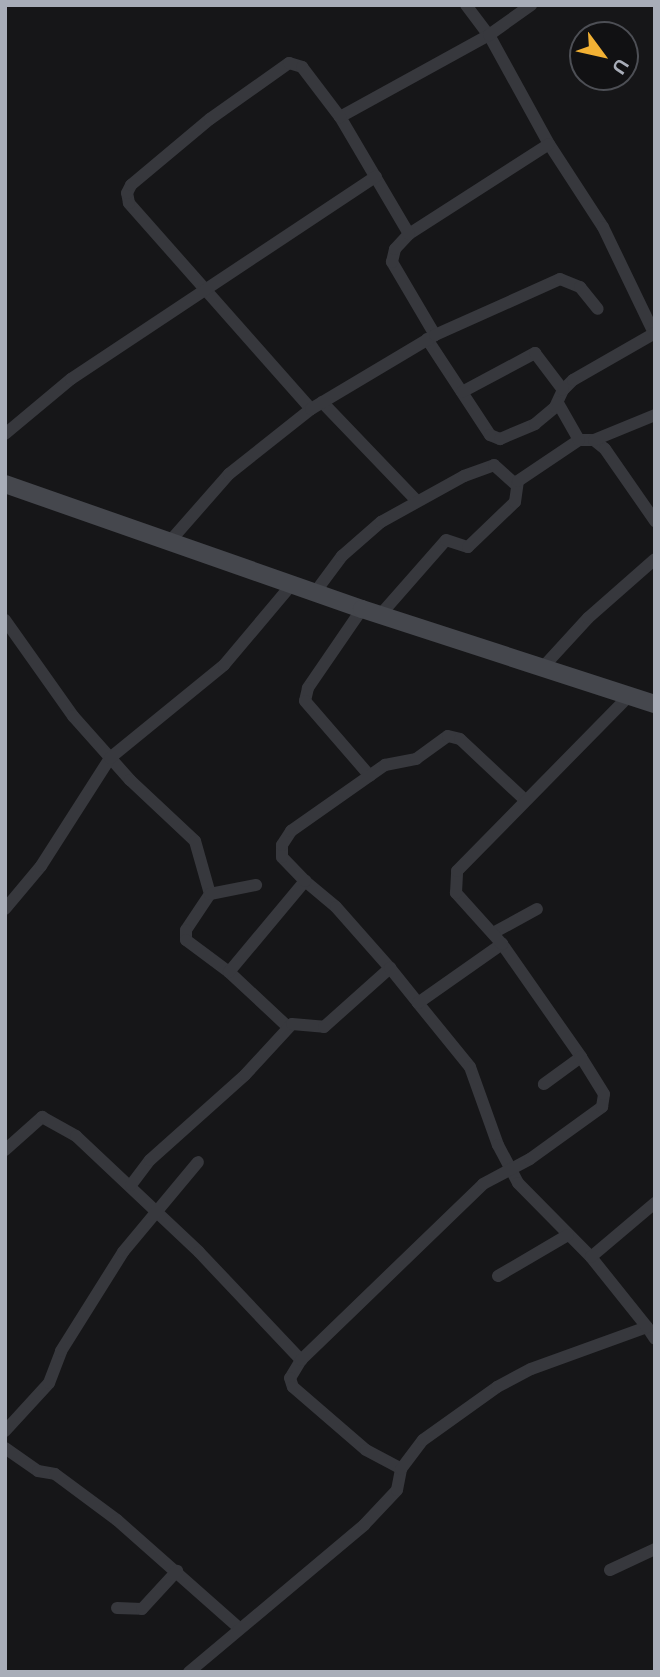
<!DOCTYPE html>
<html>
<head>
<meta charset="utf-8">
<style>
	body { margin:0 }
	#map { position:relative; width:660px; height:1677px; overflow:hidden; background:#161618; font-family:Helvetica,sans-serif }
	div>[style] { position:absolute }
	.street>* { height:12px; margin:-6px; padding:0 6px; transform-origin:6px; border-radius:6px; background:#37383d }
	.secondary>* { height:18px; margin:-9px; padding:0 9px; transform-origin:9px; border-radius:9px; background:#45474d }
	span { translate:-50% -50%; white-space:nowrap; text-align:center; line-height:1.15; -webkit-text-stroke:6px #111113; paint-order:stroke }
	.frame { position:absolute; inset:0; border:7px solid #a8adb8; pointer-events:none }
	.north { position:absolute; left:569px; top:21px; width:70px; height:70px; box-sizing:border-box; background:#111113; border:2px solid #4d4f55; border-radius:50%; rotate:123deg; font-size:19px; font-weight:700; line-height:28px; text-align:center; color:#a8adb8 }
	.north::after { content:''; display:block; margin:auto; width:24px; height:32px; background:#f2b134; clip-path:polygon(50% 0,100% 100%,50% 72%,0 100%) }
</style>
</head>
<body>
<div id="map">
	<div class="street">
		<div style="left:466px;top:5px;width:38px;rotate:53deg"></div>
		<div style="left:489px;top:35px;width:124px;rotate:61.2deg"></div>
		<div style="left:549px;top:144px;width:99px;rotate:57deg"></div>
		<div style="left:603px;top:227px;width:118px;rotate:64.3deg"></div>
		<div style="left:409px;top:234px;width:166px;rotate:-32.7deg"></div>
		<div style="left:435px;top:335px;width:85px;rotate:-120.5deg"></div>
		<div style="left:392px;top:262px;width:13px;rotate:-77deg"></div>
		<div style="left:395px;top:249px;width:21px;rotate:-47deg"></div>
		<div style="left:409px;top:234px;width:136px;rotate:-120.5deg"></div>
		<div style="left:340px;top:117px;width:170px;rotate:-28.8deg"></div>
		<div style="left:489px;top:35px;width:52px;rotate:-35.5deg"></div>
		<div style="left:427px;top:339px;width:115px;rotate:56.7deg"></div>
		<div style="left:490px;top:435px;width:11px;rotate:22deg"></div>
		<div style="left:500px;top:439px;width:38px;rotate:-23deg"></div>
		<div style="left:535px;top:424px;width:26px;rotate:-40deg"></div>
		<div style="left:555px;top:407px;width:19px;rotate:-65deg"></div>
		<div style="left:563px;top:390px;width:14px;rotate:-45deg"></div>
		<div style="left:573px;top:380px;width:95px;rotate:-29.8deg"></div>
		<div style="left:462px;top:392px;width:83px;rotate:-28.1deg"></div>
		<div style="left:535px;top:353px;width:46px;rotate:52.9deg"></div>
		<div style="left:322px;top:402px;width:137px;rotate:46.2deg"></div>
		<div style="left:311px;top:409px;width:275px;rotate:-131.5deg"></div>
		<div style="left:129px;top:203px;width:10px;rotate:-101deg"></div>
		<div style="left:127px;top:193px;width:9px;rotate:-63deg"></div>
		<div style="left:131px;top:185px;width:103px;rotate:-39.9deg"></div>
		<div style="left:210px;top:119px;width:97px;rotate:-35.3deg"></div>
		<div style="left:289px;top:63px;width:14px;rotate:17deg"></div>
		<div style="left:302px;top:67px;width:63px;rotate:52.8deg"></div>
		<div style="left:5px;top:434px;width:86px;rotate:-39.8deg"></div>
		<div style="left:71px;top:379px;width:366px;rotate:-33.6deg"></div>
		<div style="left:579px;top:440px;width:15px"></div>
		<div style="left:594px;top:440px;width:14px;rotate:39deg"></div>
		<div style="left:605px;top:449px;width:88px;rotate:55.2deg"></div>
		<div style="left:594px;top:440px;width:66px;rotate:-22.3deg"></div>
		<div style="left:171px;top:540px;width:88px;rotate:-48.7deg"></div>
		<div style="left:229px;top:474px;width:105px;rotate:-38.4deg"></div>
		<div style="left:311px;top:409px;width:144px;rotate:-30.8deg"></div>
		<div style="left:435px;top:335px;width:137px;rotate:-24.1deg"></div>
		<div style="left:560px;top:279px;width:22px;rotate:22deg"></div>
		<div style="left:580px;top:287px;width:28px;rotate:51deg"></div>
		<div style="left:316px;top:591px;width:44px;rotate:-53.4deg"></div>
		<div style="left:342px;top:556px;width:52px;rotate:-41.1deg"></div>
		<div style="left:381px;top:522px;width:95px;rotate:-29deg"></div>
		<div style="left:464px;top:476px;width:32px;rotate:-20deg"></div>
		<div style="left:494px;top:465px;width:28px;rotate:42deg"></div>
		<div style="left:362px;top:609px;width:96px;rotate:124.4deg"></div>
		<div style="left:308px;top:688px;width:13px;rotate:103deg"></div>
		<div style="left:305px;top:701px;width:99px;rotate:49.1deg"></div>
		<div style="left:381px;top:614px;width:98px;rotate:-48.7deg"></div>
		<div style="left:446px;top:540px;width:23px;rotate:18deg"></div>
		<div style="left:468px;top:547px;width:65px;rotate:-43.8deg"></div>
		<div style="left:515px;top:502px;width:21px;rotate:-82deg"></div>
		<div style="left:518px;top:481px;width:73px;rotate:-33.9deg"></div>
		<div style="left:579px;top:440px;width:43px;rotate:-119.6deg"></div>
		<div style="left:5px;top:620px;width:118px;rotate:54.7deg"></div>
		<div style="left:73px;top:716px;width:86px;rotate:48.3deg"></div>
		<div style="left:130px;top:780px;width:89px;rotate:43.2deg"></div>
		<div style="left:195px;top:841px;width:55px;rotate:74.2deg"></div>
		<div style="left:210px;top:894px;width:43px;rotate:123.7deg"></div>
		<div style="left:186px;top:930px;width:10px;rotate:90deg"></div>
		<div style="left:186px;top:940px;width:54px;rotate:36.7deg"></div>
		<div style="left:544px;top:666px;width:65px;rotate:-47.5deg"></div>
		<div style="left:588px;top:618px;width:89px;rotate:-41.4deg"></div>
		<div style="left:305px;top:881px;width:40px;rotate:40deg"></div>
		<div style="left:336px;top:907px;width:81px;rotate:48.5deg"></div>
		<div style="left:210px;top:894px;width:47px;rotate:-11.1deg"></div>
		<div style="left:5px;top:909px;width:56px;rotate:-50.1deg"></div>
		<div style="left:41px;top:866px;width:128px;rotate:-57.4deg"></div>
		<div style="left:110px;top:758px;width:147px;rotate:-39.2deg"></div>
		<div style="left:224px;top:665px;width:107px;rotate:-49.9deg"></div>
		<div style="left:493px;top:933px;width:50px;rotate:-28.6deg"></div>
		<div style="left:502px;top:944px;width:138px;rotate:55deg"></div>
		<div style="left:581px;top:1057px;width:46px;rotate:143.9deg"></div>
		<div style="left:418px;top:1003px;width:82px;rotate:50.9deg"></div>
		<div style="left:470px;top:1067px;width:83px;rotate:70.3deg"></div>
		<div style="left:498px;top:1145px;width:43px;rotate:62.2deg"></div>
		<div style="left:518px;top:1183px;width:104px;rotate:45.4deg"></div>
		<div style="left:288px;top:1027px;width:81px;rotate:-137deg"></div>
		<div style="left:229px;top:972px;width:119px;rotate:-50.1deg"></div>
		<div style="left:305px;top:881px;width:33px;rotate:-134deg"></div>
		<div style="left:282px;top:857px;width:12px;rotate:-90deg"></div>
		<div style="left:282px;top:845px;width:17px;rotate:-57deg"></div>
		<div style="left:291px;top:831px;width:115px;rotate:-35.1deg"></div>
		<div style="left:385px;top:765px;width:32px;rotate:-11deg"></div>
		<div style="left:416px;top:759px;width:39px;rotate:-36deg"></div>
		<div style="left:448px;top:736px;width:12px;rotate:14deg"></div>
		<div style="left:460px;top:739px;width:88px;rotate:43.2deg"></div>
		<div style="left:5px;top:1150px;width:50px;rotate:-41.7deg"></div>
		<div style="left:42px;top:1117px;width:39px;rotate:29deg"></div>
		<div style="left:76px;top:1136px;width:169px;rotate:43.3deg"></div>
		<div style="left:199px;top:1252px;width:149px;rotate:46.6deg"></div>
		<div style="left:301px;top:1360px;width:21px;rotate:121deg"></div>
		<div style="left:290px;top:1378px;width:9px;rotate:72deg"></div>
		<div style="left:293px;top:1387px;width:96px;rotate:40.8deg"></div>
		<div style="left:366px;top:1450px;width:40px;rotate:28deg"></div>
		<div style="left:131px;top:1185px;width:31px;rotate:-53deg"></div>
		<div style="left:150px;top:1160px;width:127px;rotate:-41.8deg"></div>
		<div style="left:245px;top:1075px;width:69px;rotate:-47.3deg"></div>
		<div style="left:292px;top:1024px;width:32px;rotate:5deg"></div>
		<div style="left:324px;top:1027px;width:89px;rotate:-41.8deg"></div>
		<div style="left:390px;top:968px;width:45px;rotate:51.3deg"></div>
		<div style="left:418px;top:1003px;width:103px;rotate:-35.1deg"></div>
		<div style="left:502px;top:944px;width:69px;rotate:-132deg"></div>
		<div style="left:456px;top:893px;width:22px;rotate:-87deg"></div>
		<div style="left:457px;top:871px;width:245px;rotate:-45.5deg"></div>
		<div style="left:498px;top:1276px;width:81px;rotate:-30.4deg"></div>
		<div style="left:647px;top:1327px;width:14px;rotate:56deg"></div>
		<div style="left:301px;top:1360px;width:253px;rotate:-44deg"></div>
		<div style="left:483px;top:1184px;width:53px;rotate:-28deg"></div>
		<div style="left:530px;top:1159px;width:89px;rotate:-35.8deg"></div>
		<div style="left:602px;top:1107px;width:13px;rotate:-81deg"></div>
		<div style="left:604px;top:1094px;width:44px;rotate:-121.9deg"></div>
		<div style="left:5px;top:1431px;width:65px;rotate:-47.5deg"></div>
		<div style="left:49px;top:1383px;width:34px;rotate:-69deg"></div>
		<div style="left:61px;top:1351px;width:117px;rotate:-57.9deg"></div>
		<div style="left:123px;top:1252px;width:117px;rotate:-50.2deg"></div>
		<div style="left:5px;top:1448px;width:40px;rotate:34.9deg"></div>
		<div style="left:38px;top:1471px;width:17px;rotate:10deg"></div>
		<div style="left:55px;top:1474px;width:77px;rotate:36.6deg"></div>
		<div style="left:117px;top:1520px;width:163px;rotate:41.5deg"></div>
		<div style="left:610px;top:1570px;width:50px;rotate:-25deg"></div>
		<div style="left:117px;top:1608px;width:25px;rotate:2deg"></div>
		<div style="left:142px;top:1609px;width:52px;rotate:-47.4deg"></div>
		<div style="left:189px;top:1672px;width:229px;rotate:-40deg"></div>
		<div style="left:364px;top:1525px;width:48px;rotate:-46.7deg"></div>
		<div style="left:397px;top:1490px;width:21px;rotate:-79deg"></div>
		<div style="left:401px;top:1469px;width:36px;rotate:-53deg"></div>
		<div style="left:423px;top:1440px;width:91px;rotate:-35.6deg"></div>
		<div style="left:497px;top:1387px;width:38px;rotate:-28deg"></div>
		<div style="left:531px;top:1369px;width:123px;rotate:-19.9deg"></div>
		<div style="left:647px;top:1327px;width:90px;rotate:-128.7deg"></div>
		<div style="left:591px;top:1257px;width:84px;rotate:-40.2deg"></div>
	</div>
	<div class="secondary">
		<div style="left:5px;top:484px;width:378px;rotate:19.3deg"></div>
		<div style="left:362px;top:609px;width:308px;rotate:18deg"></div>
	</div>
	<div class="frame"></div>
	<div class="north">U</div>
</div>
</body>
</html>
